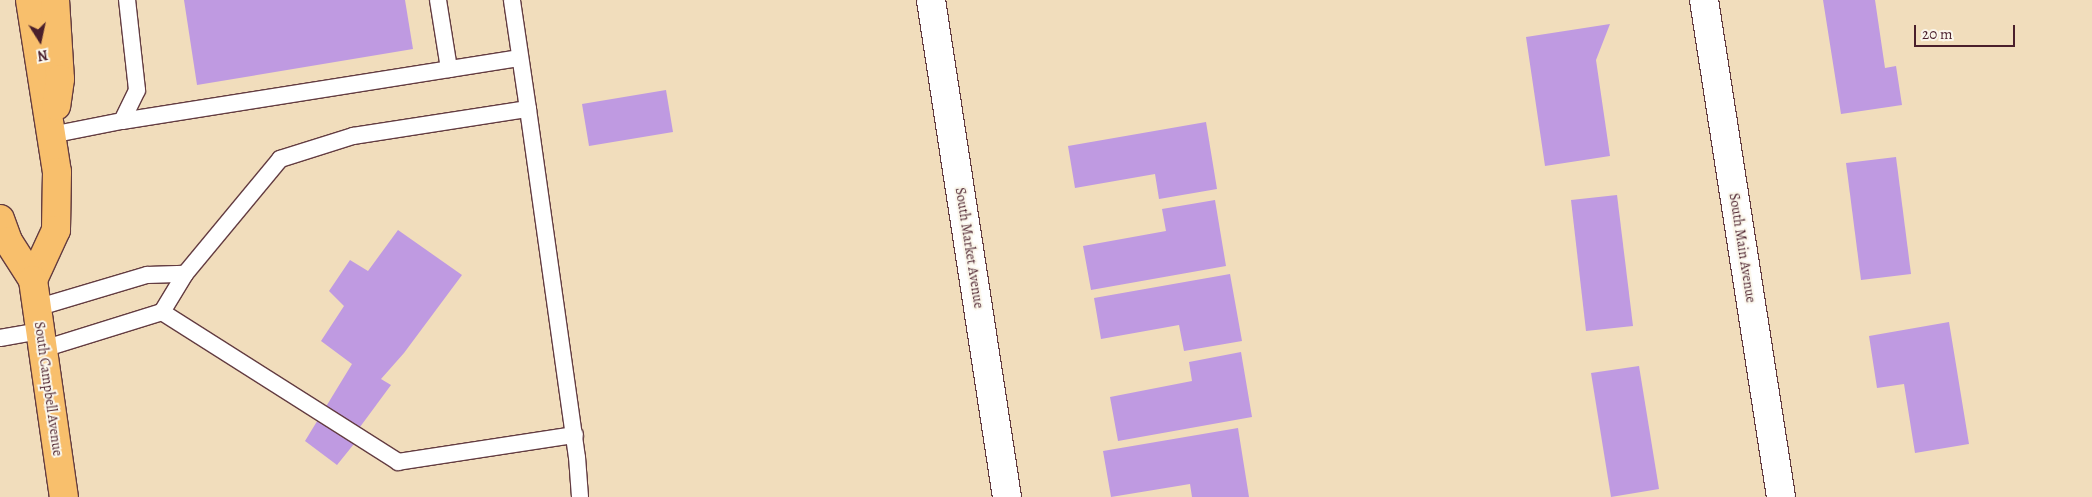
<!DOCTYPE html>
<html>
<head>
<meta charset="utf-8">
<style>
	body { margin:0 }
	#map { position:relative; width:2092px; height:497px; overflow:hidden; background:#f1ddbc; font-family:Alegreya,serif }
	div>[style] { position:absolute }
	.building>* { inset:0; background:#bf9ae1 }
	.roads { filter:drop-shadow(1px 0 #633c41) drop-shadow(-1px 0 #633c41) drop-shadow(0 1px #633c41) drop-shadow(0 -1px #633c41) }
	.lane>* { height:16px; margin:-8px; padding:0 8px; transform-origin:8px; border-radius:8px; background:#fff }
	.street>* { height:28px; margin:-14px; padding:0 14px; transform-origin:14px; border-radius:14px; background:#fff }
	.primary>* { height:28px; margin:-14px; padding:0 14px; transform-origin:14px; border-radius:14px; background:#f8bf6c }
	span { translate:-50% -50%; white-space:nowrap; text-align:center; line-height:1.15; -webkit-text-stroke:4px #fbf7ec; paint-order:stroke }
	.street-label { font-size:14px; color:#4a1f2b }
	.north { position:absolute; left:15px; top:15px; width:50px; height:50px; -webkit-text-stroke:4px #fbf7ec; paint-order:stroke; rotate:170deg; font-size:14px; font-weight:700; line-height:20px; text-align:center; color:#4a1f2b }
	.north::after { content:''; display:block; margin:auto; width:18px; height:22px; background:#4a1f2b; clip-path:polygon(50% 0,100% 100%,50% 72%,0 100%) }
	.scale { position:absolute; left:1914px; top:25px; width:101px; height:22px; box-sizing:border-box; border:2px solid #4a1f2b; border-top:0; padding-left:6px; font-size:15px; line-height:18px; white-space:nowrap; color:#4a1f2b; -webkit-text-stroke:4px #fbf7ec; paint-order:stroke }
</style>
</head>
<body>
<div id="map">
	<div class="building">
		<div style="clip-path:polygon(184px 0,405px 0,413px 49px,197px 85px)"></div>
		<div style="clip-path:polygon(1823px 0,1875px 0,1885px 68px,1896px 66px,1902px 105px,1841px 114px)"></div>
		<div style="clip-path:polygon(1610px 24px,1596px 60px,1610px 156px,1545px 166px,1526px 37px)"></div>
		<div style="clip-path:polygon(666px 90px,673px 132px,589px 146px,582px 104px)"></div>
		<div style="clip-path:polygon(1206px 122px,1217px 189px,1159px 199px,1155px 174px,1075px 188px,1068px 146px)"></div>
		<div style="clip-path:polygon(1896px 157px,1911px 274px,1861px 280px,1846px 163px)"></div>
		<div style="clip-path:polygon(1617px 195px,1633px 326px,1586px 331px,1571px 200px)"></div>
		<div style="clip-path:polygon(1215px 200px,1226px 266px,1091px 290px,1083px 246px,1166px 231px,1162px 209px)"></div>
		<div style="clip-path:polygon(398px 230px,462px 275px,404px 353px,381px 379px,391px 385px,360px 427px,362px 434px,337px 465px,305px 441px,352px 364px,321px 341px,344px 306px,329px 291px,350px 260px,368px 271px)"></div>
		<div style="clip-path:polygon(1230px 274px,1242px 341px,1184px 351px,1179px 325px,1101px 339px,1094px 298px)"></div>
		<div style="clip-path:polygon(1949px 322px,1969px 444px,1915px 453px,1904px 384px,1877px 388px,1869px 336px)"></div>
		<div style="clip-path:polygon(1241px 352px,1252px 417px,1118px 441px,1110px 397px,1192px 381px,1189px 362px)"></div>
		<div style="clip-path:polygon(1639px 366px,1659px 489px,1611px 497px,1591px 373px)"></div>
		<div style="clip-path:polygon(1238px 428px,1249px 497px,1192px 497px,1190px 484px,1111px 497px,1103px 451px)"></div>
	</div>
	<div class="roads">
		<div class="lane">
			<div style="left:438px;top:0;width:70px;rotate:80.9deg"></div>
			<div style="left:528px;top:109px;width:351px;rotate:82deg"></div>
			<div style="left:577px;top:457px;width:40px;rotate:85.7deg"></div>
			<div style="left:122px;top:121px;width:403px;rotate:-9deg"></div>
			<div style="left:51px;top:135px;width:72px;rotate:-11.2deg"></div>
			<div style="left:122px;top:121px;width:34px;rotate:-64deg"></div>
			<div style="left:137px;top:90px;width:91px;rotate:-96.3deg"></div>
			<div style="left:185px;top:274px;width:149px;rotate:-50.4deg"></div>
			<div style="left:280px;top:159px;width:77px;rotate:-17.5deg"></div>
			<div style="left:353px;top:136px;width:177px;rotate:-8.8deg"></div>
			<div style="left:528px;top:109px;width:110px;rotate:-98.4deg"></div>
			<div style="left:36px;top:308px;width:116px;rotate:-16.6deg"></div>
			<div style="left:147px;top:275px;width:38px;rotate:-2deg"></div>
			<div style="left:185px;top:274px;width:44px;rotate:121.2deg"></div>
			<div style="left:162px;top:312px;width:125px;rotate:162.7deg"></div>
			<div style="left:162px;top:312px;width:280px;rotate:32.4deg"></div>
			<div style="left:398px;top:462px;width:179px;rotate:-8.7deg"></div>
			<div style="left:0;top:338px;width:41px;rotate:-9.9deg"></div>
		</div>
		<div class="street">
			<div style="left:931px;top:0;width:503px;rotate:81.31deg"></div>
			<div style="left:1704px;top:0;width:503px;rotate:81.19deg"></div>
		</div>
		<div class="primary">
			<div style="left:30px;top:0;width:174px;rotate:81.1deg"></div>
			<div style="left:57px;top:172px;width:58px;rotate:91deg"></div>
			<div style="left:56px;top:230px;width:55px;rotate:114.7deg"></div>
			<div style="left:55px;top:0;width:79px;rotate:86.4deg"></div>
			<div style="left:60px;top:79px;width:27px;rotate:98deg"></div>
			<div style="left:0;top:219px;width:23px;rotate:70deg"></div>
			<div style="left:8px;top:241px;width:46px;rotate:57.3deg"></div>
			<div style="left:33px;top:280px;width:219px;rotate:81.9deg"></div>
		</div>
	</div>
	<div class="street-label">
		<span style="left:969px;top:248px;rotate:81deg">South Market Avenue</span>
		<span style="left:1742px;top:248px;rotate:81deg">South Main Avenue</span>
		<span style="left:48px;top:389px;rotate:82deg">South Campbell Avenue</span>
	</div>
	<div class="north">N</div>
	<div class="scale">20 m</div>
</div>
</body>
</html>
